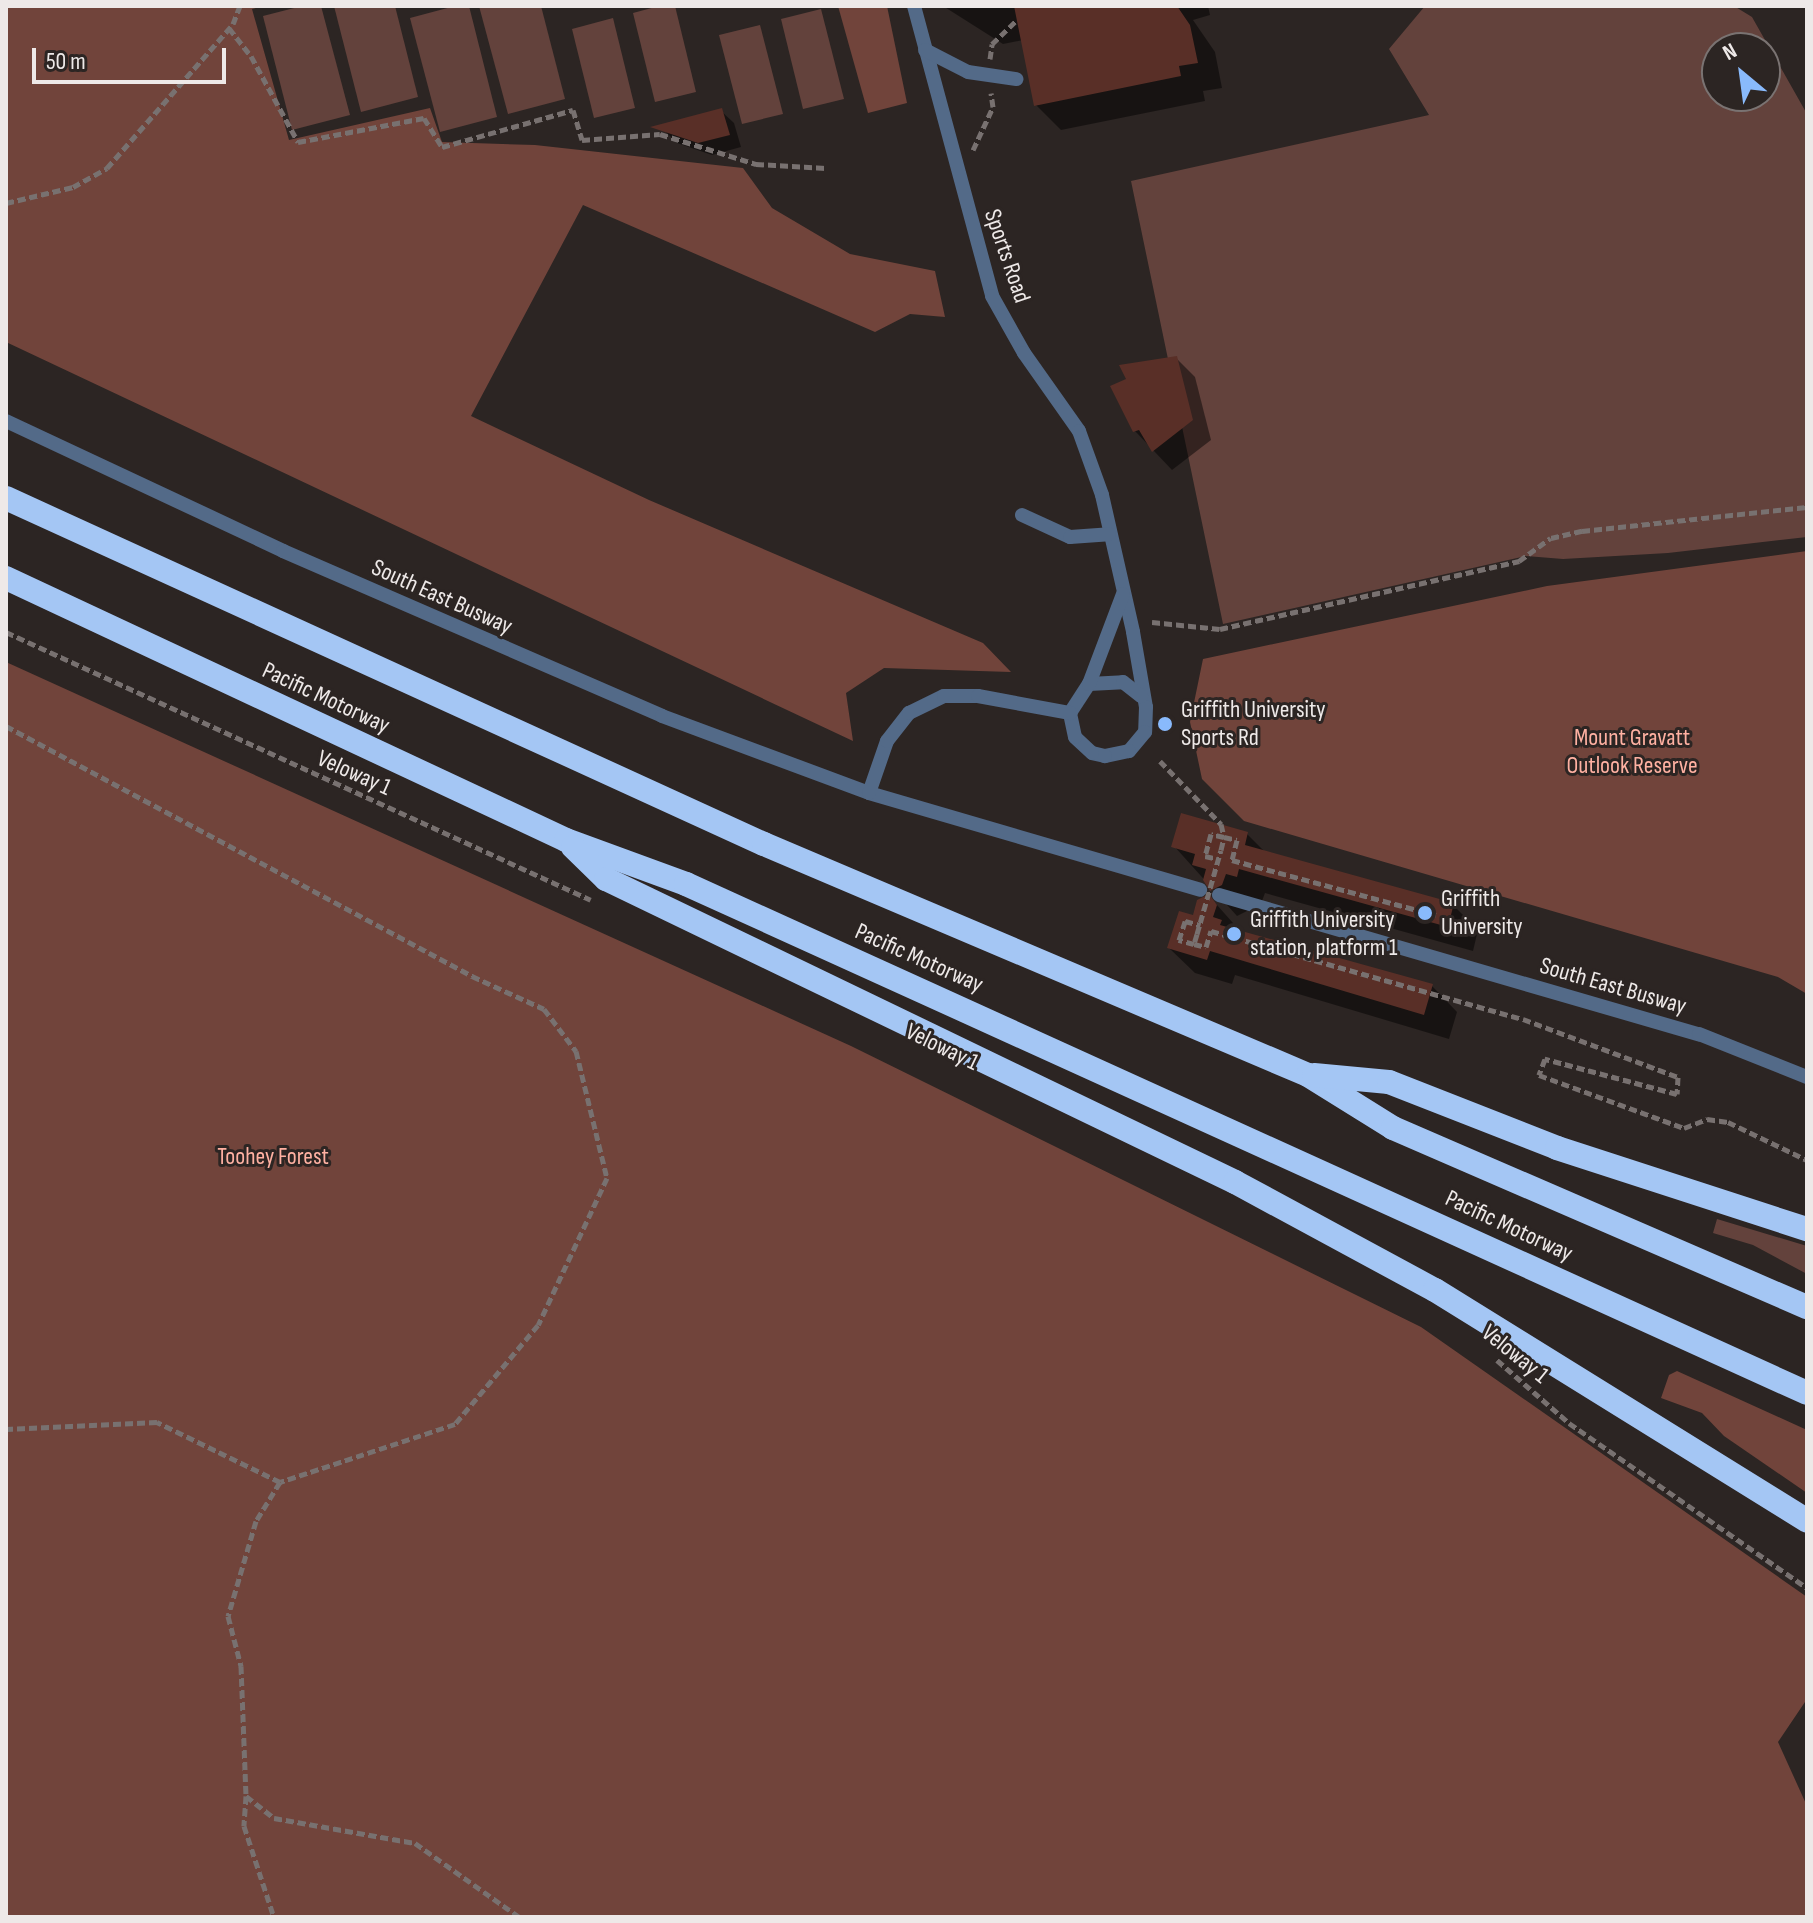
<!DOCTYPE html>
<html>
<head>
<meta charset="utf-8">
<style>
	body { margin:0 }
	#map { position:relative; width:1813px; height:1923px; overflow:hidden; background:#2c2523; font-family:"Sofia Sans Condensed",sans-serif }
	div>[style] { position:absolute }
	.green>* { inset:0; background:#63423c }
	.forest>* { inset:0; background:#71443b }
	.shadow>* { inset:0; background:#0007 }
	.building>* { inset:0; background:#592f27 }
	.path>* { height:5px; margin-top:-2.5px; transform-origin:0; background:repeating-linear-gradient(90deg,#787170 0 8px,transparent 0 12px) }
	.lane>* { height:14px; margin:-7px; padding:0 7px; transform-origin:7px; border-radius:7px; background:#536a88 }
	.highway>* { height:24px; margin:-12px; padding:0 12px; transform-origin:12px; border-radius:12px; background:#a4c6f4 }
	.path-bridge>* { height:5px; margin-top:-2.5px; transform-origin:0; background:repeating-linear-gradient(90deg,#787170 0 8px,transparent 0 12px) }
	.dots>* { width:22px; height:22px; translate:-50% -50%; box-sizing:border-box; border:4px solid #2c2523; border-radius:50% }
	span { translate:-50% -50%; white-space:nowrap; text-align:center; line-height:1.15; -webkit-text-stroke:6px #2c2523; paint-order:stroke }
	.street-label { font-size:24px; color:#eee9e8 }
	.poi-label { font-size:24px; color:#eee9e8 }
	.left { translate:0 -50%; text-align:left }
	.park-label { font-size:24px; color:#ffb1a2 }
	.frame { position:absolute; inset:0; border:8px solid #eee9e8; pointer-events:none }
	.north { position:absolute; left:1701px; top:32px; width:80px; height:80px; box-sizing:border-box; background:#2c2523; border:2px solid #7a7372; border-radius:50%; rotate:331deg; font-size:22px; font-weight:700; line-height:32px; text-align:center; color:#eee9e8 }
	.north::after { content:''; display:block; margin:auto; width:28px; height:36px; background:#89bafc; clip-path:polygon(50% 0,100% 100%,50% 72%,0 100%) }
	.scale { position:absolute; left:32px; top:48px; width:194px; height:36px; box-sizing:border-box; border:4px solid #eee9e8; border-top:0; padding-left:10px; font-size:24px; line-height:28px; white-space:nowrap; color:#eee9e8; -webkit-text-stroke:6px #2c2523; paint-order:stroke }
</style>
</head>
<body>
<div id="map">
	<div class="green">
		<div style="clip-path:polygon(302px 6px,321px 6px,350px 115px,292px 130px,263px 16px)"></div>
		<div style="clip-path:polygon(334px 6px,395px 6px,418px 97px,361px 112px)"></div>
		<div style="clip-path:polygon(455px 6px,469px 6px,497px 117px,440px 132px,410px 18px)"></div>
		<div style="clip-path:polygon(479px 6px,541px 6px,565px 99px,508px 114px)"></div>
		<div style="clip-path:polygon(659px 6px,675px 6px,696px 92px,655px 102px,633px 13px)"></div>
		<div style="clip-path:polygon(evenodd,1425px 6px,1734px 6px,1752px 17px,1807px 114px,1807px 537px,1668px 553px,1563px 559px,1526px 556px,1223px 624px,1131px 181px,1429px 115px,1389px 49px,1425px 6px,1717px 48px,1765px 48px,1765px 96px,1717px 96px,1717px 48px)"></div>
		<div style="clip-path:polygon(821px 9px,844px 99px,803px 109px,781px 19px)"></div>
		<div style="clip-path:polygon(613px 18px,635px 108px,594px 118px,572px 29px)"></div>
		<div style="clip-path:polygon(760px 25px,783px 114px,742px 124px,719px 35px)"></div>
		<div style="clip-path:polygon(1717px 1219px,1807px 1246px,1807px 1274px,1753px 1245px,1713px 1233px)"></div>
	</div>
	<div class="forest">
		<div style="clip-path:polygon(6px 6px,263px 6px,252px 9px,289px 140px,430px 108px,442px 142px,535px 145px,743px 168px,772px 208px,850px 254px,935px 271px,945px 317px,910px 314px,875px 332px,583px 205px,471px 416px,649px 500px,983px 643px,1011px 672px,884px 668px,846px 693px,853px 741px,6px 342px)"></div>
		<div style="clip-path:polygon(838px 6px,887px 6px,907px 103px,868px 113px)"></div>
		<div style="clip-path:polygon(1807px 551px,1807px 994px,1778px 977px,1244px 821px,1202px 779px,1190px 722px,1203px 659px,1547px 586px)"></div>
		<div style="clip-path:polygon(6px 662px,851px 1046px,1421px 1327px,1807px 1597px,1807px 1699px,1778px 1742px,1807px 1806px,1807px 1917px,6px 1917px)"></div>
		<div style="clip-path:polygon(1677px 1371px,1807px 1430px,1807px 1493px,1724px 1436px,1702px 1413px,1661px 1398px,1669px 1375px)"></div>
	</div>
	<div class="shadow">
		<div style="clip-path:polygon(943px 6px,1208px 6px,1210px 15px,1193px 20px,1215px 52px,1222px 88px,1203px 91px,1205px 101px,1061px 130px,1036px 105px,1023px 40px,1003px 44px)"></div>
		<div style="clip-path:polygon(721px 111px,734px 123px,741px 147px,712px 155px,677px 143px,664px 130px)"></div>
		<div style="clip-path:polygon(1176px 358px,1195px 377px,1211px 440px,1172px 470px,1135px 431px)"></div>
		<div style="clip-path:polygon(1247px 834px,1267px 854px,1453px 905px,1478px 930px,1473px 951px,1265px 893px,1262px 901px,1251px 898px,1247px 911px,1237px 916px,1174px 846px)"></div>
		<div style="clip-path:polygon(1209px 896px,1241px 932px,1432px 986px,1457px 1012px,1449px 1039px,1235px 975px,1232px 984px,1195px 973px,1169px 948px)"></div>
	</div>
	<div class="building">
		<div style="clip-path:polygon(1014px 6px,1177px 6px,1190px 25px,1198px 63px,1179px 66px,1181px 76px,1034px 106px)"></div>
		<div style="clip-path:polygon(722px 108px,730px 135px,698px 143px,650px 127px)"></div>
		<div style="clip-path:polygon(1177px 356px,1193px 420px,1152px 452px,1139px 430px,1133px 432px,1110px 386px,1126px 379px,1119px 365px)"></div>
		<div style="clip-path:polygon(1181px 813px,1248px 832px,1245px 845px,1454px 903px,1448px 927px,1239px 869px,1237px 877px,1226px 874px,1222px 885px,1210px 891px,1203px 880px,1206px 869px,1192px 865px,1195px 854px,1171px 847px)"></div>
		<div style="clip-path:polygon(1209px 894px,1217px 905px,1213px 917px,1222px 920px,1220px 925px,1433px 984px,1424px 1015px,1210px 951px,1207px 960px,1167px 948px,1179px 911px,1193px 915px,1197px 900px)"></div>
	</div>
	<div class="path">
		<div style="left:229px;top:28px;width:36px;rotate:52deg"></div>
		<div style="left:251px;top:56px;width:98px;rotate:61.3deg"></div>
		<div style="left:298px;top:142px;width:128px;rotate:-10.8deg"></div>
		<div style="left:424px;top:118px;width:34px;rotate:58deg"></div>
		<div style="left:442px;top:147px;width:136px;rotate:-15.8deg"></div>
		<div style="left:573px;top:110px;width:31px;rotate:73deg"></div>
		<div style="left:582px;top:140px;width:78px;rotate:-4.4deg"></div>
		<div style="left:660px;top:134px;width:101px;rotate:17.4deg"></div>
		<div style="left:756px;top:164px;width:70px;rotate:3.3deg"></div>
		<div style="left:990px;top:59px;width:15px;rotate:-82deg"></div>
		<div style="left:992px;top:44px;width:35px;rotate:-44deg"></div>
		<div style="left:973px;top:150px;width:47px;rotate:-65.1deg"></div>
		<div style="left:993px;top:107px;width:14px;rotate:-98deg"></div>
		<div style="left:6px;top:203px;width:69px;rotate:-13.4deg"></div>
		<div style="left:73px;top:187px;width:39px;rotate:-29deg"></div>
		<div style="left:107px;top:168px;width:191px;rotate:-48.8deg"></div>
		<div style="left:233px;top:24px;width:19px;rotate:-69deg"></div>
		<div style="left:1152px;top:622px;width:68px;rotate:5.9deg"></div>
		<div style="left:1220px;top:629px;width:307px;rotate:-12.8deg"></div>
		<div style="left:1519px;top:561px;width:39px;rotate:-36deg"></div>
		<div style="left:1551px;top:538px;width:32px;rotate:-13deg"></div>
		<div style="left:1582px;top:531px;width:226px;rotate:-6.1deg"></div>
		<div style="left:6px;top:632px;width:643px;rotate:24.61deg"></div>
		<div style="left:6px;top:726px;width:529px;rotate:28.21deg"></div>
		<div style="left:472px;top:976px;width:79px;rotate:24.6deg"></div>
		<div style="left:544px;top:1009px;width:53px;rotate:52.7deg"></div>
		<div style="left:576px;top:1051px;width:131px;rotate:76.3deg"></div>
		<div style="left:607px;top:1178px;width:162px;rotate:115.1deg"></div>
		<div style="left:538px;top:1325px;width:129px;rotate:130deg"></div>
		<div style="left:455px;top:1424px;width:184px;rotate:161.7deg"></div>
		<div style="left:280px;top:1482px;width:137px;rotate:-154deg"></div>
		<div style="left:157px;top:1422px;width:151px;rotate:177.3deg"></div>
		<div style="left:1160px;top:761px;width:88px;rotate:45.9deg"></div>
		<div style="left:1221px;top:824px;width:13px;rotate:77deg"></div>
		<div style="left:1224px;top:837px;width:13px;rotate:-167deg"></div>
		<div style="left:1211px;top:834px;width:23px;rotate:105deg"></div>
		<div style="left:1205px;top:856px;width:13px;rotate:13deg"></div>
		<div style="left:1221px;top:850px;width:13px;rotate:-77deg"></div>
		<div style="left:1224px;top:837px;width:13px;rotate:13deg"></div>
		<div style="left:1237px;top:840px;width:21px;rotate:104deg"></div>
		<div style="left:1232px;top:860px;width:211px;rotate:15.1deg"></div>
		<div style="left:1197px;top:934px;width:10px;rotate:107deg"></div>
		<div style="left:1194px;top:944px;width:12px;rotate:14deg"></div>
		<div style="left:1206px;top:947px;width:17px;rotate:-73deg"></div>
		<div style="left:1211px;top:931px;width:324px;rotate:15.8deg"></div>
		<div style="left:1523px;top:1019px;width:165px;rotate:20.5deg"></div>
		<div style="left:1678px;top:1077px;width:17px;rotate:93deg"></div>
		<div style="left:1677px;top:1094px;width:137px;rotate:-165.1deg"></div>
		<div style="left:1545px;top:1059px;width:17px;rotate:111deg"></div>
		<div style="left:1539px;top:1075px;width:154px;rotate:20.1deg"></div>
		<div style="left:1684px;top:1128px;width:25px;rotate:-21deg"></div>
		<div style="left:1707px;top:1119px;width:21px;rotate:8deg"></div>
		<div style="left:1728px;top:1122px;width:88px;rotate:25.7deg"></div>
		<div style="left:1194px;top:944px;width:16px;rotate:-165deg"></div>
		<div style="left:1179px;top:940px;width:20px;rotate:-72deg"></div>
		<div style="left:1185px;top:921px;width:16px;rotate:15deg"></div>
		<div style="left:1497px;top:1360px;width:96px;rotate:41.2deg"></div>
		<div style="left:1569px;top:1423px;width:290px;rotate:34.7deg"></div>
		<div style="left:280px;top:1482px;width:46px;rotate:121.6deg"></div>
		<div style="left:256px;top:1521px;width:99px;rotate:106.4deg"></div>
		<div style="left:228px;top:1616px;width:52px;rotate:75.4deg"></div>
		<div style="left:241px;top:1666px;width:130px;rotate:87.8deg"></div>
		<div style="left:246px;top:1796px;width:36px;rotate:38deg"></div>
		<div style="left:274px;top:1818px;width:143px;rotate:10.1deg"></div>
		<div style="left:415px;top:1843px;width:128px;rotate:35.4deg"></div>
		<div style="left:246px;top:1796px;width:30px;rotate:94deg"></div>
		<div style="left:244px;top:1826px;width:96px;rotate:71.8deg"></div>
	</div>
	<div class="lane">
		<div style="left:914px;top:6px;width:300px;rotate:74.9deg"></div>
		<div style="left:992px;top:296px;width:65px;rotate:60.7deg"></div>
		<div style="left:1024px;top:353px;width:95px;rotate:54.8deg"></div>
		<div style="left:1079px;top:431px;width:68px;rotate:70.2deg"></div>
		<div style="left:1102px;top:495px;width:140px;rotate:77.2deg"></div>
		<div style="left:1133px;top:632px;width:76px;rotate:80.2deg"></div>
		<div style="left:1146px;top:707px;width:25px;rotate:92deg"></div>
		<div style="left:1145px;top:732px;width:25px;rotate:130deg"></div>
		<div style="left:1129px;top:751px;width:25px;rotate:168deg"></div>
		<div style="left:1105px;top:756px;width:13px;rotate:-167deg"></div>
		<div style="left:1092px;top:753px;width:23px;rotate:-137deg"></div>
		<div style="left:1075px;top:737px;width:25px;rotate:-102deg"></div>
		<div style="left:1070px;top:713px;width:35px;rotate:-57deg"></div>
		<div style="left:1089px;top:684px;width:34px;rotate:-3deg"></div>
		<div style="left:1123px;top:682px;width:23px;rotate:38deg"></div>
		<div style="left:925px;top:50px;width:48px;rotate:27.1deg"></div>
		<div style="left:968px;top:72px;width:49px;rotate:8.3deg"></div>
		<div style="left:6px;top:421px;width:306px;rotate:25.1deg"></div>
		<div style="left:283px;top:551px;width:413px;rotate:23.5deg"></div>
		<div style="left:662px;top:716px;width:221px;rotate:20.4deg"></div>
		<div style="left:869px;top:793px;width:345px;rotate:16.3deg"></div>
		<div style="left:1022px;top:515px;width:53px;rotate:24.6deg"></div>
		<div style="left:1070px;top:537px;width:39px;rotate:-4deg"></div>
		<div style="left:1089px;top:684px;width:96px;rotate:-69.3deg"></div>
		<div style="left:869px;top:793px;width:55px;rotate:-70.9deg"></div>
		<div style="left:887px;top:741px;width:36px;rotate:-52deg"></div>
		<div style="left:909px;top:713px;width:39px;rotate:-26deg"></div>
		<div style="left:944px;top:696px;width:34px"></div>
		<div style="left:978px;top:696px;width:94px;rotate:10.5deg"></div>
		<div style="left:1219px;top:895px;width:500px;rotate:16.2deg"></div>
		<div style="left:1699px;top:1034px;width:116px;rotate:21.7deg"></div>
	</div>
	<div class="highway">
		<div style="left:6px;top:498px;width:833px;rotate:24.54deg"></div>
		<div style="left:764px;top:844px;width:591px;rotate:23.01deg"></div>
		<div style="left:1308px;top:1075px;width:100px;rotate:31.9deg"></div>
		<div style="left:1393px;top:1128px;width:451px;rotate:23.4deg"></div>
		<div style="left:6px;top:578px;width:618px;rotate:25.07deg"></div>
		<div style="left:566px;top:840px;width:128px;rotate:20.1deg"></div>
		<div style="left:686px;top:884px;width:1231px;rotate:24.42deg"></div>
		<div style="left:573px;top:847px;width:46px;rotate:44.1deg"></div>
		<div style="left:606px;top:879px;width:698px;rotate:25.72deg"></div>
		<div style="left:1235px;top:1182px;width:227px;rotate:28.4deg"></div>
		<div style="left:1435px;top:1290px;width:438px;rotate:31.8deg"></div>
		<div style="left:1314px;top:1075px;width:75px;rotate:5.3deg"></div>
		<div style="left:1389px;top:1082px;width:180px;rotate:21.4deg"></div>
		<div style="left:1557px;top:1148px;width:263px;rotate:18deg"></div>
	</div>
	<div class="path-bridge">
		<div style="left:1197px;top:934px;width:87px;rotate:-74.1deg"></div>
	</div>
	<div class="dots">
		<div style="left:1165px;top:724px;background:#89bafc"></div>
		<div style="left:1425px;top:913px;background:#89bafc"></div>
		<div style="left:1234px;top:934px;background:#89bafc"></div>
	</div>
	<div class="street-label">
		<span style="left:1007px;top:256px;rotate:71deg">Sports Road</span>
		<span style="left:442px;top:597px;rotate:24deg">South East Busway</span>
		<span style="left:326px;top:698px;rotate:25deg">Pacific Motorway</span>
		<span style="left:354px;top:773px;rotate:24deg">Veloway 1</span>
		<span style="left:919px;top:958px;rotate:24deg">Pacific Motorway</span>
		<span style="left:1613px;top:986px;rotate:16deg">South East Busway</span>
		<span style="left:942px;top:1047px;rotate:26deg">Veloway 1</span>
		<span style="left:1509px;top:1226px;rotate:25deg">Pacific Motorway</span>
		<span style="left:1515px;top:1354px;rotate:39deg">Veloway 1</span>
	</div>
	<div class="poi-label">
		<span class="left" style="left:1181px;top:724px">Griffith University<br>Sports Rd</span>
		<span class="left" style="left:1441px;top:913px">Griffith<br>University</span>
		<span class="left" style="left:1250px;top:934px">Griffith University<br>station, platform 1</span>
	</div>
	<div class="park-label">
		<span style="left:1632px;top:752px">Mount Gravatt<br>Outlook Reserve</span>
		<span style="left:273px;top:1157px">Toohey Forest</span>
	</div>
	<div class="frame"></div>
	<div class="north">N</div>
	<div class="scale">50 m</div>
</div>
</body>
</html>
